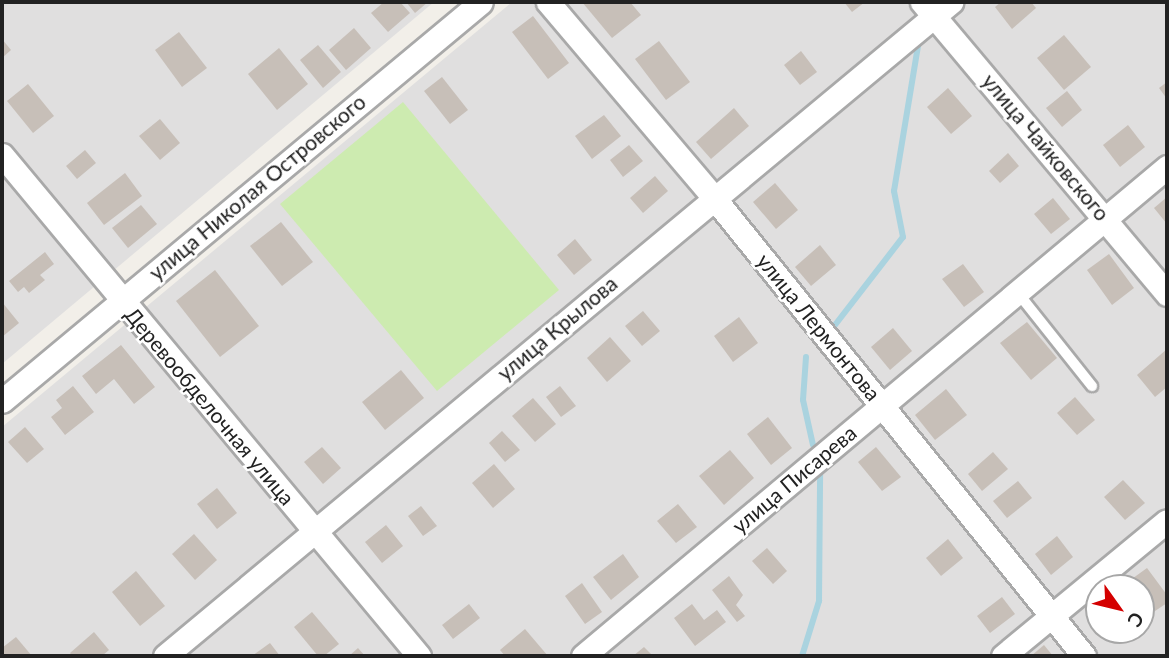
<!DOCTYPE html>
<html>
<head>
<meta charset="utf-8">
<style>
	body { margin:0 }
	#map { position:relative; width:1169px; height:658px; overflow:hidden; background:#f2efe9; font-family:Lato,sans-serif }
	div>[style] { position:absolute }
	.residential>* { inset:0; background:#e0dfdf }
	.grass>* { inset:0; background:#cdebb0 }
	.stream>* { height:6px; margin:-3px; padding:0 3px; transform-origin:3px; border-radius:3px; background:#aad3df }
	.building>* { inset:0; background:#c7bfb8 }
	.roads { filter:drop-shadow(2px 0 #a9a9a9) drop-shadow(-2px 0 #a9a9a9) drop-shadow(0 2px #a9a9a9) drop-shadow(0 -2px #a9a9a9) }
	.service>* { height:10px; margin:-5px; padding:0 5px; transform-origin:5px; border-radius:5px; background:#fff }
	.minor>* { height:23px; margin:-11.5px; padding:0 11.5px; transform-origin:11.5px; border-radius:11.5px; background:#fff }
	span { translate:-50% -50%; white-space:nowrap; text-align:center; line-height:1.15; -webkit-text-stroke:5px #fff; paint-order:stroke }
	.street-label { font-size:21px; color:#222 }
	.frame { position:absolute; inset:0; border:4px solid #222; pointer-events:none }
	.north { position:absolute; left:1085px; top:574px; width:70px; height:70px; box-sizing:border-box; background:#fff; border:2px solid #a7a7a7; border-radius:50%; rotate:124deg; font-size:19px; font-weight:700; line-height:28px; text-align:center; color:#222 }
	.north::after { content:''; display:block; margin:auto; width:24px; height:32px; background:#d40000; clip-path:polygon(50% 0,100% 100%,50% 72%,0 100%) }
</style>
</head>
<body>
<div id="map">
	<div class="residential">
		<div style="clip-path:polygon(2px 2px,434px 2px,2px 364px)"></div>
		<div style="clip-path:polygon(evenodd,512px 2px,1167px 2px,1167px 656px,2px 656px,2px 427px,512px 2px,1099px 588px,1141px 588px,1141px 630px,1099px 630px,1099px 588px)"></div>
	</div>
	<div class="grass">
		<div style="clip-path:polygon(403px 102px,559px 290px,437px 391px,280px 204px)"></div>
	</div>
	<div class="stream">
		<div style="left:835px;top:325px;width:111px;rotate:-52.3deg"></div>
		<div style="left:903px;top:237px;width:47px;rotate:-101.1deg"></div>
		<div style="left:894px;top:191px;width:153px;rotate:-80.6deg"></div>
		<div style="left:806px;top:357px;width:43px;rotate:94deg"></div>
		<div style="left:803px;top:400px;width:46px;rotate:77.5deg"></div>
		<div style="left:802px;top:656px;width:58px;rotate:-72.8deg"></div>
		<div style="left:819px;top:601px;width:126px;rotate:-89.5deg"></div>
	</div>
	<div class="building">
		<div style="clip-path:polygon(384px 2px,400px 2px,410px 13px,388px 32px,371px 13px)"></div>
		<div style="clip-path:polygon(406px 2px,428px 2px,415px 13px)"></div>
		<div style="clip-path:polygon(582px 2px,630px 2px,641px 15px,612px 38px)"></div>
		<div style="clip-path:polygon(844px 2px,865px 2px,852px 12px)"></div>
		<div style="clip-path:polygon(1001px 2px,1031px 2px,1036px 8px,1012px 29px,995px 7px)"></div>
		<div style="clip-path:polygon(533px 16px,569px 63px,548px 79px,512px 32px)"></div>
		<div style="clip-path:polygon(354px 28px,371px 48px,346px 70px,329px 50px)"></div>
		<div style="clip-path:polygon(179px 32px,207px 68px,182px 87px,155px 50px)"></div>
		<div style="clip-path:polygon(1064px 35px,1091px 67px,1064px 90px,1037px 58px)"></div>
		<div style="clip-path:polygon(2px 39px,11px 50px,2px 58px)"></div>
		<div style="clip-path:polygon(659px 41px,690px 82px,666px 100px,635px 59px)"></div>
		<div style="clip-path:polygon(318px 45px,341px 72px,323px 88px,300px 60px)"></div>
		<div style="clip-path:polygon(279px 48px,308px 84px,277px 110px,248px 74px)"></div>
		<div style="clip-path:polygon(801px 51px,817px 72px,800px 85px,784px 65px)"></div>
		<div style="clip-path:polygon(442px 77px,468px 110px,450px 124px,424px 91px)"></div>
		<div style="clip-path:polygon(1167px 82px,1167px 99px,1159px 88px)"></div>
		<div style="clip-path:polygon(28px 84px,54px 116px,33px 133px,7px 101px)"></div>
		<div style="clip-path:polygon(948px 88px,972px 116px,951px 134px,927px 107px)"></div>
		<div style="clip-path:polygon(1067px 91px,1082px 110px,1062px 127px,1046px 108px)"></div>
		<div style="clip-path:polygon(734px 108px,749px 126px,711px 159px,696px 142px)"></div>
		<div style="clip-path:polygon(604px 115px,621px 136px,592px 159px,575px 136px)"></div>
		<div style="clip-path:polygon(160px 119px,180px 143px,160px 160px,139px 136px)"></div>
		<div style="clip-path:polygon(1128px 125px,1145px 147px,1120px 167px,1103px 145px)"></div>
		<div style="clip-path:polygon(629px 145px,643px 161px,623px 177px,610px 160px)"></div>
		<div style="clip-path:polygon(85px 150px,96px 163px,77px 179px,66px 166px)"></div>
		<div style="clip-path:polygon(1008px 153px,1019px 166px,1000px 183px,989px 171px)"></div>
		<div style="clip-path:polygon(125px 173px,142px 196px,104px 225px,87px 203px)"></div>
		<div style="clip-path:polygon(655px 176px,668px 191px,643px 213px,630px 198px)"></div>
		<div style="clip-path:polygon(775px 183px,798px 210px,776px 229px,753px 202px)"></div>
		<div style="clip-path:polygon(1167px 197px,1167px 224px,1154px 208px)"></div>
		<div style="clip-path:polygon(1053px 198px,1070px 219px,1051px 234px,1034px 214px)"></div>
		<div style="clip-path:polygon(141px 205px,157px 224px,128px 248px,112px 228px)"></div>
		<div style="clip-path:polygon(281px 222px,313px 262px,282px 286px,250px 246px)"></div>
		<div style="clip-path:polygon(575px 239px,592px 260px,574px 275px,557px 255px)"></div>
		<div style="clip-path:polygon(820px 245px,836px 265px,811px 286px,795px 267px)"></div>
		<div style="clip-path:polygon(45px 252px,54px 264px,40px 275px,45px 280px,29px 293px,24px 287px,18px 292px,9px 281px)"></div>
		<div style="clip-path:polygon(1109px 254px,1134px 288px,1112px 305px,1087px 270px)"></div>
		<div style="clip-path:polygon(963px 264px,984px 292px,964px 307px,942px 279px)"></div>
		<div style="clip-path:polygon(215px 270px,259px 326px,220px 357px,176px 301px)"></div>
		<div style="clip-path:polygon(2px 302px,19px 323px,2px 337px)"></div>
		<div style="clip-path:polygon(643px 311px,660px 331px,642px 346px,625px 326px)"></div>
		<div style="clip-path:polygon(739px 317px,758px 343px,733px 362px,714px 336px)"></div>
		<div style="clip-path:polygon(1027px 322px,1057px 358px,1031px 380px,1000px 343px)"></div>
		<div style="clip-path:polygon(893px 328px,912px 351px,890px 370px,871px 347px)"></div>
		<div style="clip-path:polygon(610px 337px,631px 361px,607px 382px,587px 358px)"></div>
		<div style="clip-path:polygon(121px 345px,155px 387px,134px 404px,114px 379px,96px 394px,82px 376px)"></div>
		<div style="clip-path:polygon(1167px 349px,1167px 387px,1155px 397px,1137px 375px)"></div>
		<div style="clip-path:polygon(401px 370px,424px 398px,385px 430px,362px 402px)"></div>
		<div style="clip-path:polygon(73px 386px,94px 412px,65px 435px,51px 417px,62px 408px,56px 400px)"></div>
		<div style="clip-path:polygon(560px 386px,576px 406px,561px 417px,546px 397px)"></div>
		<div style="clip-path:polygon(946px 389px,967px 415px,935px 440px,915px 415px)"></div>
		<div style="clip-path:polygon(1075px 397px,1095px 420px,1077px 435px,1057px 413px)"></div>
		<div style="clip-path:polygon(533px 398px,556px 424px,535px 442px,512px 416px)"></div>
		<div style="clip-path:polygon(768px 417px,792px 448px,771px 465px,747px 434px)"></div>
		<div style="clip-path:polygon(25px 427px,44px 449px,27px 463px,8px 442px)"></div>
		<div style="clip-path:polygon(502px 431px,520px 450px,505px 462px,489px 443px)"></div>
		<div style="clip-path:polygon(322px 447px,341px 468px,323px 484px,304px 462px)"></div>
		<div style="clip-path:polygon(876px 447px,901px 477px,882px 491px,858px 462px)"></div>
		<div style="clip-path:polygon(730px 450px,754px 478px,724px 505px,699px 476px)"></div>
		<div style="clip-path:polygon(993px 452px,1008px 469px,982px 491px,968px 474px)"></div>
		<div style="clip-path:polygon(494px 464px,515px 489px,493px 508px,472px 483px)"></div>
		<div style="clip-path:polygon(1123px 480px,1145px 503px,1125px 520px,1104px 497px)"></div>
		<div style="clip-path:polygon(1018px 481px,1032px 498px,1007px 518px,993px 501px)"></div>
		<div style="clip-path:polygon(217px 488px,237px 513px,217px 529px,197px 504px)"></div>
		<div style="clip-path:polygon(678px 504px,697px 527px,676px 543px,657px 521px)"></div>
		<div style="clip-path:polygon(421px 506px,437px 526px,423px 536px,408px 516px)"></div>
		<div style="clip-path:polygon(386px 525px,403px 546px,382px 563px,365px 542px)"></div>
		<div style="clip-path:polygon(194px 534px,217px 560px,195px 580px,172px 554px)"></div>
		<div style="clip-path:polygon(1057px 536px,1073px 557px,1051px 575px,1035px 554px)"></div>
		<div style="clip-path:polygon(948px 539px,963px 558px,941px 576px,926px 558px)"></div>
		<div style="clip-path:polygon(767px 548px,787px 571px,773px 584px,752px 561px)"></div>
		<div style="clip-path:polygon(623px 554px,639px 577px,611px 600px,593px 577px)"></div>
		<div style="clip-path:polygon(1147px 568px,1167px 595px,1167px 603px,1152px 613px,1141px 598px,1141px 588px,1134px 588px,1129px 581px)"></div>
		<div style="clip-path:polygon(136px 571px,165px 606px,140px 626px,112px 592px)"></div>
		<div style="clip-path:polygon(729px 576px,743px 595px,736px 605px,745px 616px,737px 622px,712px 590px)"></div>
		<div style="clip-path:polygon(582px 583px,602px 612px,585px 624px,565px 596px)"></div>
		<div style="clip-path:polygon(1002px 597px,1015px 614px,990px 633px,977px 616px)"></div>
		<div style="clip-path:polygon(469px 604px,480px 618px,453px 639px,442px 625px)"></div>
		<div style="clip-path:polygon(692px 604px,704px 620px,717px 610px,726px 622px,695px 646px,674px 618px)"></div>
		<div style="clip-path:polygon(1141px 607px,1148px 617px,1141px 622px)"></div>
		<div style="clip-path:polygon(312px 612px,339px 644px,324px 656px,318px 656px,294px 627px)"></div>
		<div style="clip-path:polygon(525px 629px,548px 656px,505px 656px,500px 650px)"></div>
		<div style="clip-path:polygon(94px 632px,109px 650px,102px 656px,72px 656px,70px 653px)"></div>
		<div style="clip-path:polygon(16px 637px,32px 656px,2px 656px,2px 648px)"></div>
		<div style="clip-path:polygon(270px 643px,280px 656px,252px 656px)"></div>
		<div style="clip-path:polygon(1044px 645px,1053px 656px,1031px 656px)"></div>
		<div style="clip-path:polygon(644px 647px,653px 656px,633px 656px)"></div>
		<div style="clip-path:polygon(358px 648px,365px 656px,349px 656px)"></div>
	</div>
	<div class="roads">
		<div class="service">
			<div style="left:1018px;top:293px;width:119px;rotate:51.5deg"></div>
		</div>
		<div class="minor">
			<div style="left:548px;top:2px;width:257px;rotate:49.7deg"></div>
			<div style="left:714px;top:198px;width:589px;rotate:51.07deg"></div>
			<div style="left:922px;top:2px;width:381px;rotate:50deg"></div>
			<div style="left:2px;top:155px;width:652px;rotate:50.23deg"></div>
			<div style="left:2px;top:401px;width:623px;rotate:-39.79deg"></div>
			<div style="left:165px;top:656px;width:1023px;rotate:-39.76deg"></div>
			<div style="left:583px;top:656px;width:762px;rotate:-39.94deg"></div>
			<div style="left:1003px;top:656px;width:212px;rotate:-39.5deg"></div>
		</div>
	</div>
	<div class="street-label">
		<span style="left:1046px;top:147px;rotate:50deg">улица Чайковского</span>
		<span style="left:257px;top:187px;rotate:-40deg">улица Николая Островского</span>
		<span style="left:819px;top:327px;rotate:51deg">улица Лермонтова</span>
		<span style="left:557px;top:328px;rotate:-40deg">улица Крылова</span>
		<span style="left:210px;top:406px;rotate:50deg">Деревообделочная улица</span>
		<span style="left:794px;top:479px;rotate:-40deg">улица Писарева</span>
	</div>
	<div class="frame"></div>
	<div class="north">С</div>
</div>
</body>
</html>
